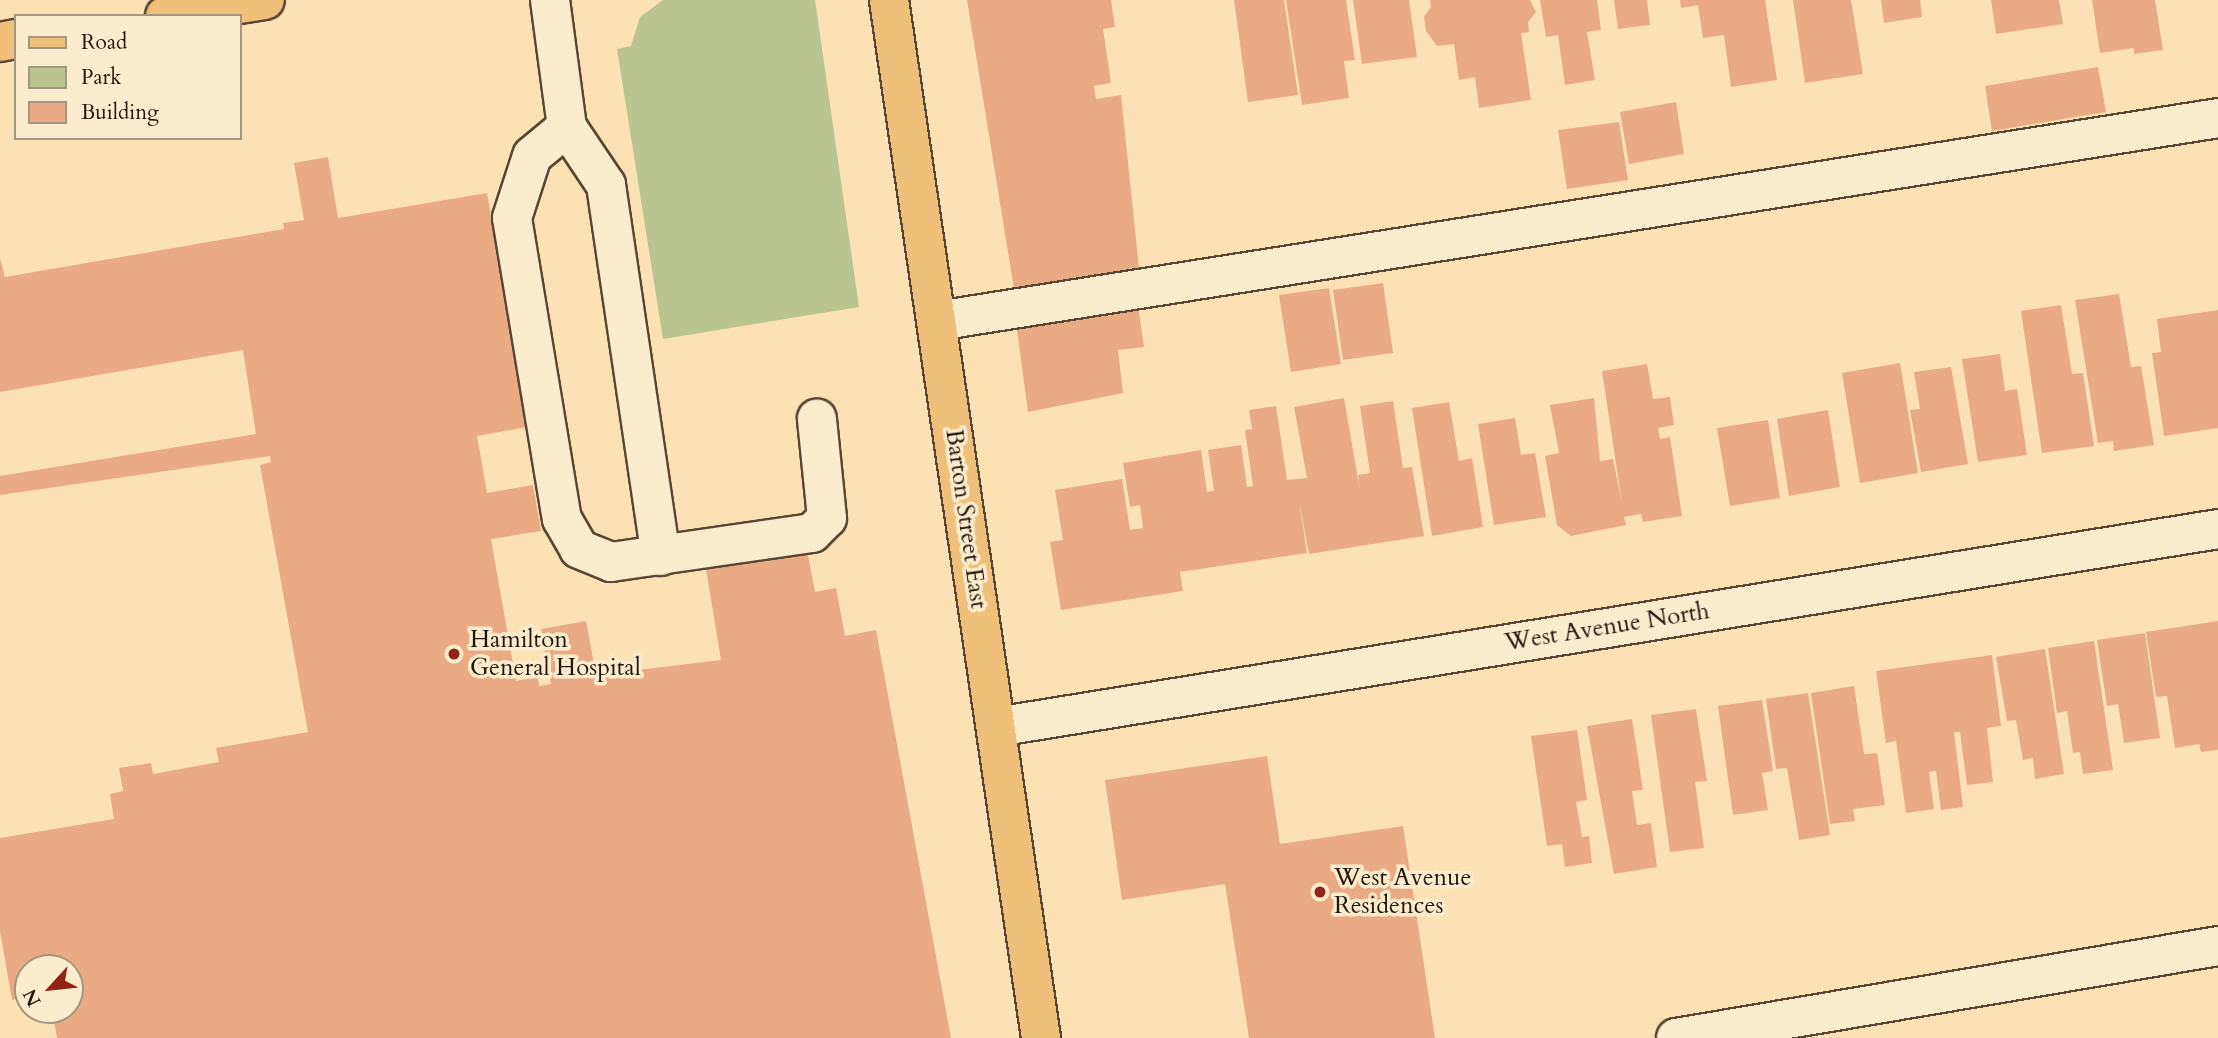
<!DOCTYPE html>
<html>
<head>
<meta charset="utf-8">
<style>
	body { margin:0 }
	#map { position:relative; width:2218px; height:1038px; overflow:hidden; background:#fbe1b3; font-family:Cardo,serif }
	div>[style] { position:absolute }
	.green>* { inset:0; background:#bac490 }
	.building>* { inset:0; background:#eaab84 }
	.roads { filter:drop-shadow(2px 0 #5a4634) drop-shadow(-2px 0 #5a4634) drop-shadow(0 2px #5a4634) drop-shadow(0 -2px #5a4634) }
	.minor>* { height:38px; margin:-19px; padding:0 19px; transform-origin:19px; border-radius:19px; background:#fcecce }
	.major>* { height:38px; margin:-19px; padding:0 19px; transform-origin:19px; border-radius:19px; background:#eec07a }
	.dots>* { width:19px; height:19px; translate:-50% -50%; box-sizing:border-box; border:4px solid #fcecce; border-radius:50% }
	span { translate:-50% -50%; white-space:nowrap; text-align:center; line-height:1.15; -webkit-text-stroke:7px #fcecce; paint-order:stroke }
	.street-label { font-size:24px; color:#24130a }
	.poi-label { font-size:24px; color:#24130a }
	.left { translate:0 -50%; text-align:left }
	.legend { position:absolute; left:14px; top:14px; width:228px; height:126px; box-sizing:border-box; background:#fcecce; border:2px solid #a69580; margin:0; padding:9px 12px; list-style:none; font-size:21px; color:#24130a }
	.legend li { display:flex; align-items:center; gap:14px; height:35px }
	.legend b { width:35px; border:2px solid #a69580 }
	.north { position:absolute; left:14px; top:954px; width:70px; height:70px; box-sizing:border-box; background:#fcecce; border:2px solid #a69580; border-radius:50%; rotate:243deg; font-size:19px; font-weight:700; line-height:28px; text-align:center; color:#24130a }
	.north::after { content:''; display:block; margin:auto; width:24px; height:32px; background:#8f2418; clip-path:polygon(50% 0,100% 100%,50% 72%,0 100%) }
</style>
</head>
<body>
<div id="map">
	<div class="green">
		<div style="clip-path:polygon(663px 0,815px 0,859px 307px,663px 339px,617px 49px,631px 46px,640px 17px)"></div>
	</div>
	<div class="building">
		<div style="clip-path:polygon(967px 0,1111px 0,1115px 27px,1103px 29px,1111px 83px,1094px 86px,1096px 99px,1121px 95px,1140px 278px,1015px 295px)"></div>
		<div style="clip-path:polygon(1234px 0,1284px 0,1298px 95px,1248px 102px)"></div>
		<div style="clip-path:polygon(1286px 0,1346px 0,1355px 60px,1344px 61px,1349px 98px,1302px 105px)"></div>
		<div style="clip-path:polygon(1353px 0,1409px 0,1417px 57px,1362px 64px)"></div>
		<div style="clip-path:polygon(1430px 0,1530px 0,1536px 12px,1528px 22px,1529px 32px,1521px 33px,1531px 100px,1479px 108px,1475px 77px,1459px 80px,1454px 44px,1437px 46px,1426px 31px,1424px 17px,1431px 7px)"></div>
		<div style="clip-path:polygon(1540px 0,1597px 0,1601px 30px,1587px 32px,1595px 80px,1565px 85px,1558px 35px,1546px 37px)"></div>
		<div style="clip-path:polygon(1614px 0,1647px 0,1650px 25px,1618px 29px)"></div>
		<div style="clip-path:polygon(1680px 0,1765px 0,1777px 80px,1731px 87px,1724px 35px,1703px 38px,1698px 5px,1681px 8px)"></div>
		<div style="clip-path:polygon(1793px 0,1851px 0,1863px 74px,1805px 83px)"></div>
		<div style="clip-path:polygon(1881px 0,1920px 0,1922px 17px,1884px 23px)"></div>
		<div style="clip-path:polygon(1991px 0,2059px 0,2063px 24px,1996px 34px)"></div>
		<div style="clip-path:polygon(2092px 0,2155px 0,2163px 50px,2134px 54px,2134px 48px,2100px 53px)"></div>
		<div style="clip-path:polygon(2098px 67px,2106px 112px,1992px 131px,1985px 86px)"></div>
		<div style="clip-path:polygon(1676px 102px,1684px 154px,1629px 164px,1620px 112px)"></div>
		<div style="clip-path:polygon(1619px 122px,1628px 180px,1567px 189px,1558px 130px)"></div>
		<div style="clip-path:polygon(328px 157px,338px 218px,487px 193px,527px 427px,477px 436px,487px 493px,533px 485px,541px 531px,491px 539px,516px 681px,538px 677px,539px 686px,551px 684px,541px 629px,586px 621px,596px 675px,721px 660px,705px 563px,806px 545px,815px 592px,836px 588px,845px 636px,876px 630px,951px 1038px,57px 1038px,52px 1010px,70px 1010px,70px 968px,28px 968px,28px 997px,12px 1000px,0 931px,0 838px,114px 819px,110px 794px,123px 791px,119px 768px,151px 763px,153px 774px,219px 762px,216px 748px,308px 732px,260px 465px,271px 462px,270px 456px,0 495px,0 476px,256px 434px,243px 350px,0 392px,0 258px,5px 277px,284px 229px,283px 223px,304px 220px,294px 163px)"></div>
		<div style="clip-path:polygon(1383px 283px,1393px 353px,1343px 360px,1333px 290px)"></div>
		<div style="clip-path:polygon(1329px 288px,1341px 364px,1291px 372px,1279px 295px)"></div>
		<div style="clip-path:polygon(2119px 294px,2131px 367px,2141px 366px,2154px 445px,2114px 451px,2113px 441px,2098px 443px,2075px 300px)"></div>
		<div style="clip-path:polygon(1138px 305px,1144px 347px,1118px 350px,1123px 393px,1028px 412px,1016px 322px)"></div>
		<div style="clip-path:polygon(2061px 305px,2072px 374px,2083px 373px,2094px 446px,2042px 453px,2021px 311px)"></div>
		<div style="clip-path:polygon(2218px 310px,2218px 428px,2164px 436px,2152px 353px,2161px 352px,2157px 319px)"></div>
		<div style="clip-path:polygon(2000px 354px,2005px 391px,2017px 389px,2027px 455px,1978px 462px,1962px 359px)"></div>
		<div style="clip-path:polygon(1900px 363px,1918px 473px,1860px 483px,1842px 373px)"></div>
		<div style="clip-path:polygon(1647px 364px,1653px 399px,1670px 397px,1674px 425px,1658px 428px,1660px 439px,1670px 437px,1682px 516px,1643px 522px,1641px 514px,1624px 517px,1626px 525px,1571px 536px,1557px 525px,1545px 456px,1559px 453px,1550px 405px,1594px 398px,1600px 461px,1613px 459px,1622px 503px,1602px 371px)"></div>
		<div style="clip-path:polygon(1951px 367px,1968px 464px,1921px 472px,1910px 410px,1920px 409px,1914px 372px)"></div>
		<div style="clip-path:polygon(1344px 398px,1360px 491px,1358px 475px,1370px 473px,1360px 406px,1393px 401px,1403px 468px,1412px 467px,1424px 536px,1309px 554px,1299px 501px,1307px 553px,1180px 572px,1183px 591px,1061px 610px,1050px 542px,1063px 540px,1055px 490px,1122px 479px,1130px 530px,1143px 528px,1140px 505px,1130px 507px,1123px 463px,1201px 450px,1207px 492px,1214px 491px,1208px 450px,1241px 445px,1247px 487px,1253px 486px,1245px 430px,1252px 429px,1249px 410px,1276px 406px,1287px 480px,1307px 478px,1294px 407px)"></div>
		<div style="clip-path:polygon(1449px 402px,1459px 461px,1472px 458px,1483px 527px,1432px 536px,1412px 408px)"></div>
		<div style="clip-path:polygon(1828px 410px,1840px 487px,1789px 496px,1777px 419px)"></div>
		<div style="clip-path:polygon(1515px 418px,1521px 455px,1535px 453px,1546px 517px,1494px 525px,1478px 424px)"></div>
		<div style="clip-path:polygon(1768px 420px,1780px 498px,1730px 506px,1717px 428px)"></div>
		<div style="clip-path:polygon(2218px 621px,2218px 750px,2201px 752px,2199px 744px,2175px 748px,2167px 696px,2156px 697px,2146px 632px)"></div>
		<div style="clip-path:polygon(2145px 633px,2160px 738px,2124px 743px,2118px 704px,2107px 706px,2097px 640px)"></div>
		<div style="clip-path:polygon(2094px 641px,2113px 770px,2083px 774px,2080px 752px,2073px 753px,2067px 711px,2057px 713px,2048px 648px)"></div>
		<div style="clip-path:polygon(2045px 649px,2064px 774px,2035px 779px,2033px 758px,2023px 760px,2016px 720px,2007px 721px,1996px 657px)"></div>
		<div style="clip-path:polygon(1992px 655px,2001px 726px,1987px 728px,1993px 782px,1967px 785px,1960px 732px,1954px 732px,1963px 807px,1941px 810px,1936px 771px,1929px 772px,1934px 809px,1906px 813px,1896px 741px,1886px 743px,1876px 671px)"></div>
		<div style="clip-path:polygon(1854px 686px,1864px 754px,1877px 753px,1885px 805px,1853px 809px,1855px 821px,1830px 824px,1811px 693px)"></div>
		<div style="clip-path:polygon(1808px 693px,1830px 835px,1799px 840px,1787px 768px,1776px 769px,1766px 699px)"></div>
		<div style="clip-path:polygon(1762px 700px,1773px 771px,1762px 773px,1768px 810px,1733px 815px,1718px 706px)"></div>
		<div style="clip-path:polygon(1696px 709px,1707px 781px,1695px 782px,1704px 848px,1670px 852px,1651px 715px)"></div>
		<div style="clip-path:polygon(1632px 719px,1643px 790px,1632px 791px,1637px 825px,1651px 823px,1657px 867px,1614px 874px,1587px 726px)"></div>
		<div style="clip-path:polygon(1577px 730px,1587px 800px,1576px 802px,1582px 837px,1589px 836px,1592px 863px,1565px 867px,1562px 844px,1547px 846px,1531px 736px)"></div>
		<div style="clip-path:polygon(1267px 756px,1280px 844px,1403px 826px,1435px 1038px,1249px 1038px,1225px 884px,1122px 900px,1105px 780px)"></div>
	</div>
	<div class="roads">
		<div class="minor">
			<div style="left:550px;top:0;width:128px;rotate:82.4deg"></div>
			<div style="left:567px;top:127px;width:70px;rotate:56.1deg"></div>
			<div style="left:606px;top:185px;width:375px;rotate:81.6deg"></div>
			<div style="left:567px;top:127px;width:45px;rotate:140.4deg"></div>
			<div style="left:532px;top:156px;width:65px;rotate:107.9deg"></div>
			<div style="left:512px;top:218px;width:305px;rotate:80.6deg"></div>
			<div style="left:562px;top:519px;width:34px;rotate:60deg"></div>
			<div style="left:579px;top:549px;width:35px;rotate:22deg"></div>
			<div style="left:611px;top:562px;width:203px;rotate:-8.2deg"></div>
			<div style="left:812px;top:533px;width:21px;rotate:-45deg"></div>
			<div style="left:827px;top:518px;width:100px;rotate:-95.8deg"></div>
			<div style="left:937px;top:321px;width:1297px;rotate:-9deg"></div>
			<div style="left:996px;top:727px;width:1238px;rotate:-9.2deg"></div>
			<div style="left:1676px;top:1038px;width:550px;rotate:-9.63deg"></div>
		</div>
		<div class="major">
			<div style="left:889px;top:0;width:1049px;rotate:81.67deg"></div>
			<div style="left:165px;top:16px;width:101px;rotate:-9.1deg"></div>
			<div style="left:0;top:42px;width:16px;rotate:-11deg"></div>
		</div>
	</div>
	<div class="dots">
		<div style="left:454px;top:654px;background:#8f2418"></div>
		<div style="left:1320px;top:892px;background:#8f2418"></div>
	</div>
	<div class="street-label">
		<span style="left:966px;top:519px;rotate:82deg">Barton Street East</span>
		<span style="left:1607px;top:627px;rotate:-9deg">West Avenue North</span>
	</div>
	<div class="poi-label">
		<span class="left" style="left:470px;top:654px">Hamilton<br>General Hospital</span>
		<span class="left" style="left:1334px;top:892px">West Avenue<br>Residences</span>
	</div>
	<ul class="legend">
	<li><b style="height:9px;background:#eec07a"></b>Road</li>
	<li><b style="height:19px;background:#bac490"></b>Park</li>
	<li><b style="height:19px;background:#eaab84"></b>Building</li>
	</ul>
	<div class="north">N</div>
</div>
</body>
</html>
